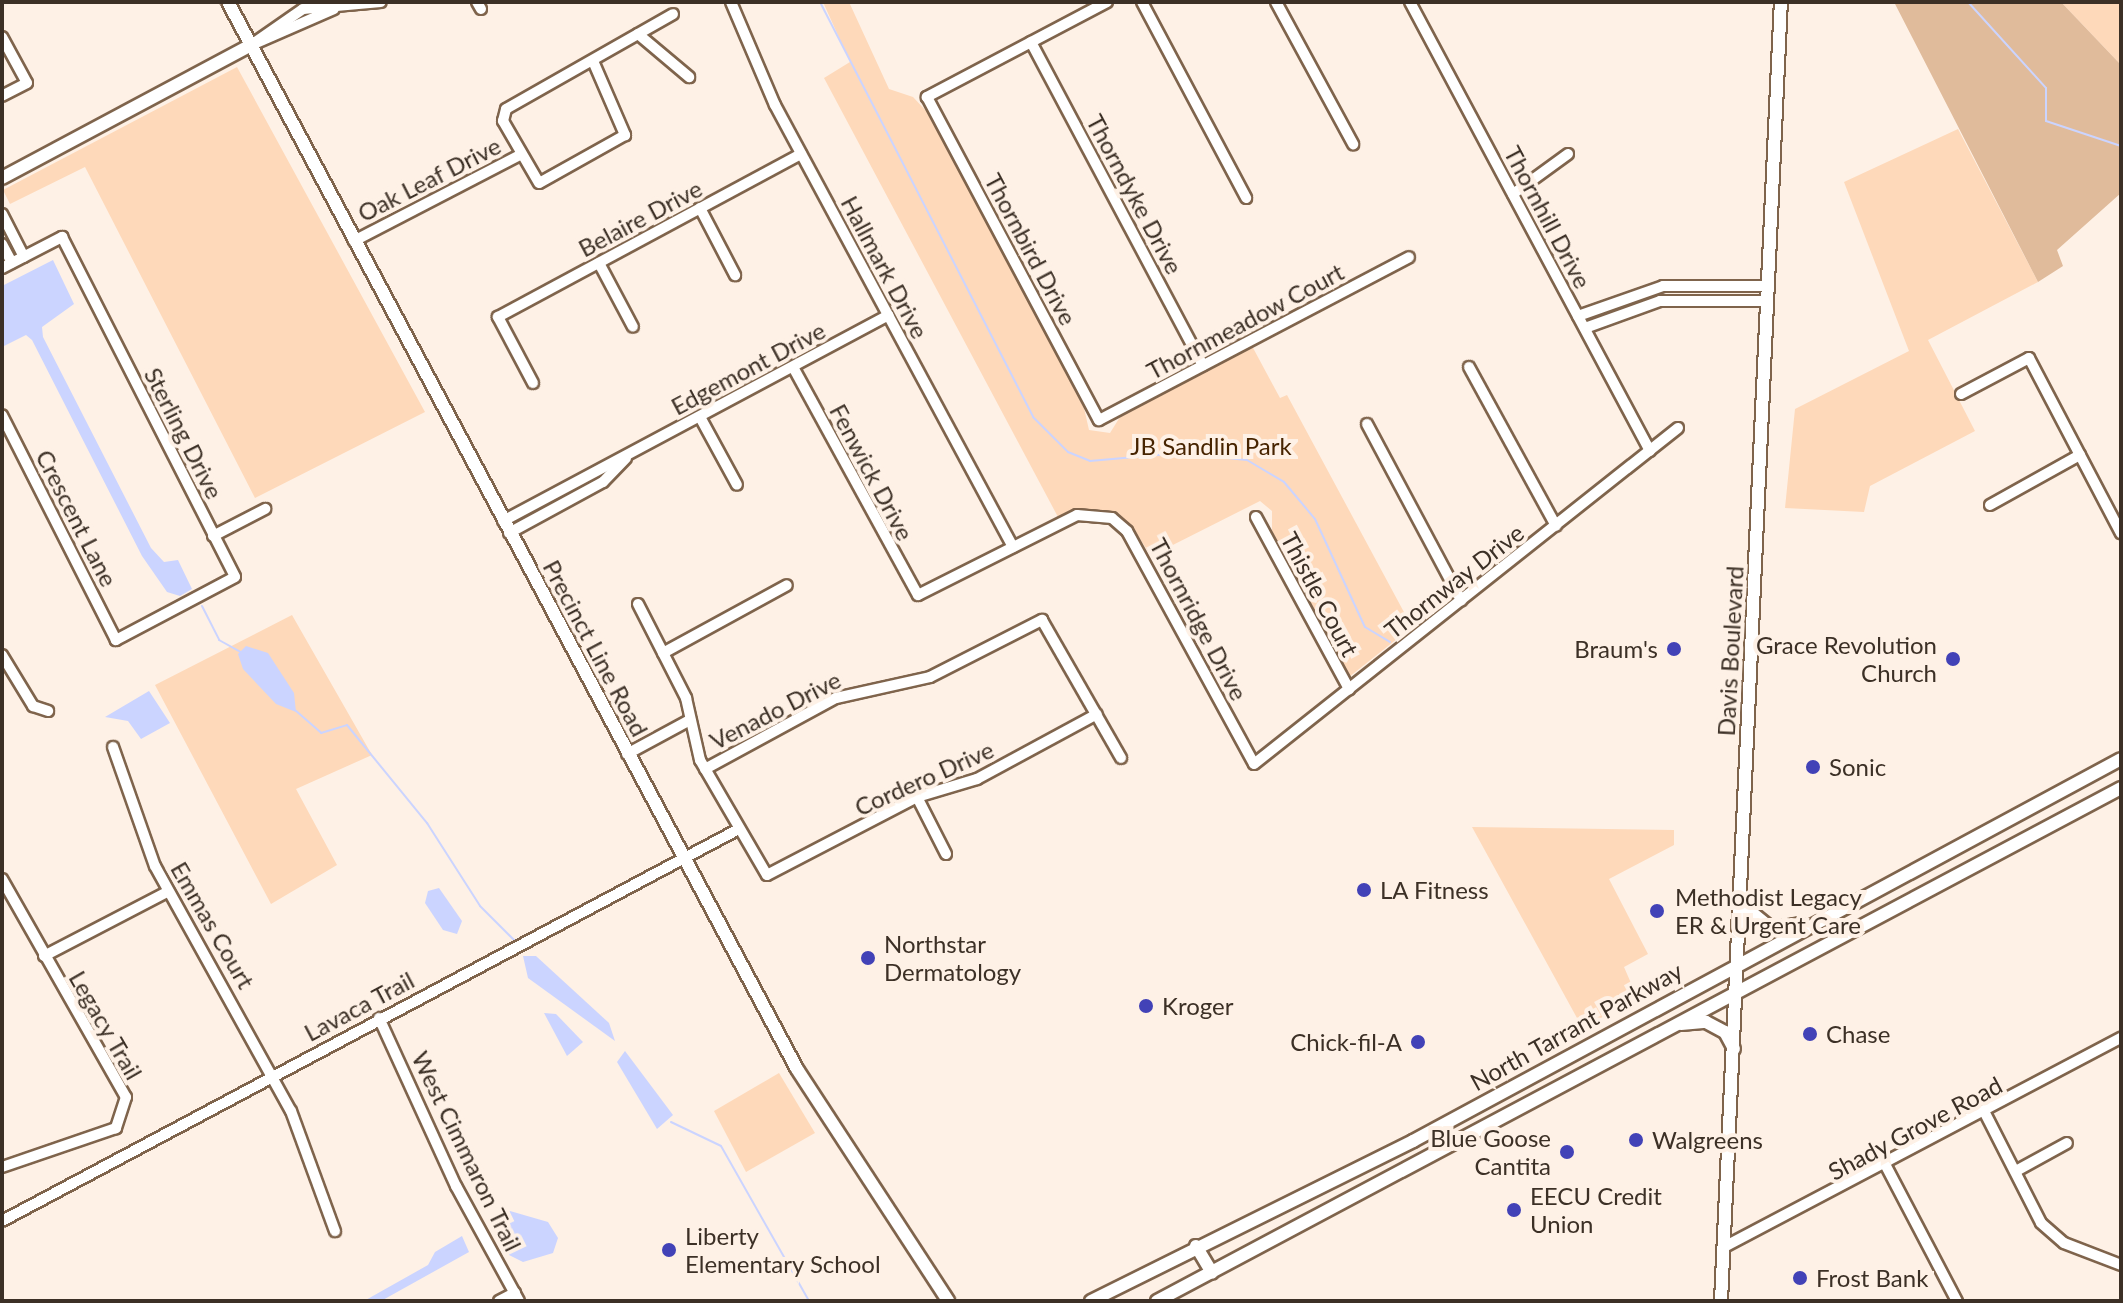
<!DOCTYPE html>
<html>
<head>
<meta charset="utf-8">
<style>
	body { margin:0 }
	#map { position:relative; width:2123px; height:1303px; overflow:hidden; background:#fef1e6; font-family:Lato,sans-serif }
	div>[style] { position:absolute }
	.green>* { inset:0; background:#fed9ba }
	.forest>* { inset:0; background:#e0bb9b }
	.water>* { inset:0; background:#cbd4ff }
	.stream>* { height:2px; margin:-1px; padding:0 1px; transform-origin:1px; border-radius:1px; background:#cbd4ff }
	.roads { filter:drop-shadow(2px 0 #7f644c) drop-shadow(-2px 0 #7f644c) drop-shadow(0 2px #7f644c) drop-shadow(0 -2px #7f644c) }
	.minor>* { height:10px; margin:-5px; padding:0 5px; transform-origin:5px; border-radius:5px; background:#fff }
	.major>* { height:12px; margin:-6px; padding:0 6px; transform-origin:6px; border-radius:6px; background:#fff }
	.dots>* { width:22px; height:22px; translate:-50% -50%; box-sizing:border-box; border:4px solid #fef1e6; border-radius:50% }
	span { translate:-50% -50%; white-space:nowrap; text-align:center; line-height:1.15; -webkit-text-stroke:8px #fef1e6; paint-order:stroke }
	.street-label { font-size:24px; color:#3c3026 }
	.park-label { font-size:24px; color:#472400 }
	.poi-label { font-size:24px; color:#3c3026 }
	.right { translate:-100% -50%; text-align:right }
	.left { translate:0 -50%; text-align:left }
	.frame { position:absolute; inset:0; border:4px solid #3c3026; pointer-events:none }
</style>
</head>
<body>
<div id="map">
	<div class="green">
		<div style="clip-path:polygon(823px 2px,849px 2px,889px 89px,913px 97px,930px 115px,1084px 408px,1089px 430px,1110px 433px,1120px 417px,1252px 346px,1280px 398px,1287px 395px,1412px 627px,1349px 677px,1272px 531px,1272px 511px,1260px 501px,1151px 556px,1131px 525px,1110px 512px,1080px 508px,1058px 517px,824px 78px,850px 62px)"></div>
		<div style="clip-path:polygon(2061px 2px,2121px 2px,2121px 65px)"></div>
		<div style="clip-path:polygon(237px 67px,425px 412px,255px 498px,85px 167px,10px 204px,3px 190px)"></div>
		<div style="clip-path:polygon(1958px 129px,2038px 282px,1928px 340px,1975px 431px,1870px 486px,1864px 512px,1785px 508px,1795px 409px,1909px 351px,1844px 182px)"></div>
		<div style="clip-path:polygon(292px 615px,372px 755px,296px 789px,337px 865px,271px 904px,155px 685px)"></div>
		<div style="clip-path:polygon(1472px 827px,1674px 830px,1674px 845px,1609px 879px,1648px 954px,1624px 967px,1637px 997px,1587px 1026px,1577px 1018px)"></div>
		<div style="clip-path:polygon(779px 1073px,815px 1133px,746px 1172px,714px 1111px)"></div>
	</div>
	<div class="forest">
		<div style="clip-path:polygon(1894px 2px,2061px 2px,2121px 65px,2121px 193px,2057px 250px,2063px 266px,2038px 282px)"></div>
	</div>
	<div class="water">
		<div style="clip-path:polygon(53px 260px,74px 304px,42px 327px,43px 337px,151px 548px,164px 562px,178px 560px,192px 589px,180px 596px,167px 592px,142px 556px,32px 340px,26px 335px,2px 347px,2px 286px)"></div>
		<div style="clip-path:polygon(246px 646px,268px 653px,294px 693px,296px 712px,276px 704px,243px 669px,238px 654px)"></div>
		<div style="clip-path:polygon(149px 691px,170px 723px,141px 739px,128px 721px,105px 717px)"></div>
		<div style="clip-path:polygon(439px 888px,462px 921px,457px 934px,443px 930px,425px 903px,428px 891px)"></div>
		<div style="clip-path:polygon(523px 956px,536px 956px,609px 1023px,615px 1041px,528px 978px)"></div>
		<div style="clip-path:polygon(544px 1013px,556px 1014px,583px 1042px,567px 1056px)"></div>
		<div style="clip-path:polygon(625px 1051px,673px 1115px,657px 1129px,617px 1062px)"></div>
		<div style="clip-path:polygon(510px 1211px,548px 1222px,558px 1238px,553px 1253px,523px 1262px,509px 1255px,499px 1219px)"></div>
		<div style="clip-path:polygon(462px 1236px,469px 1252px,381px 1301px,364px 1301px,428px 1265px,435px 1252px)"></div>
	</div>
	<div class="stream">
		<div style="left:820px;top:2px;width:466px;rotate:62.8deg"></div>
		<div style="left:1033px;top:417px;width:49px;rotate:45deg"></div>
		<div style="left:1068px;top:452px;width:24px;rotate:22deg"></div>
		<div style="left:1090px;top:461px;width:90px;rotate:-5.1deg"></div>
		<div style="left:1180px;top:453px;width:67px;rotate:6deg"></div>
		<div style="left:1247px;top:460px;width:43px;rotate:30.7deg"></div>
		<div style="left:1284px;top:482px;width:48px;rotate:50deg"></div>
		<div style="left:1315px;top:519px;width:119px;rotate:65.2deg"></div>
		<div style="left:1365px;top:627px;width:29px;rotate:31deg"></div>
		<div style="left:1968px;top:2px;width:116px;rotate:47.8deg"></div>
		<div style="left:2046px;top:88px;width:33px;rotate:90deg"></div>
		<div style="left:2046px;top:121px;width:79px;rotate:18.4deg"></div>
		<div style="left:202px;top:606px;width:38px;rotate:63deg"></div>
		<div style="left:219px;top:640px;width:26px;rotate:29deg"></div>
		<div style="left:295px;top:710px;width:35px;rotate:41deg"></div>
		<div style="left:321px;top:733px;width:27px;rotate:-17deg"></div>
		<div style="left:347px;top:725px;width:127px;rotate:50.8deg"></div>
		<div style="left:427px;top:823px;width:98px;rotate:57.4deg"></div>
		<div style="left:480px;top:906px;width:51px;rotate:45deg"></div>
		<div style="left:671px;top:1122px;width:55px;rotate:25.6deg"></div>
		<div style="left:721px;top:1146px;width:178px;rotate:60.4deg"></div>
	</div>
	<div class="roads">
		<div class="minor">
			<div style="left:477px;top:2px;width:8px;rotate:60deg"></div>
			<div style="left:731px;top:2px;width:112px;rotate:66.9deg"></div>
			<div style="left:775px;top:105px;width:502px;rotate:61.7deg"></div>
			<div style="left:1107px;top:2px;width:204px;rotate:152.2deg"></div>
			<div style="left:927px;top:97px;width:366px;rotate:62deg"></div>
			<div style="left:1099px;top:420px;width:350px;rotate:-27.7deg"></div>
			<div style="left:1142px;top:2px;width:222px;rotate:62deg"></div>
			<div style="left:1276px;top:2px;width:162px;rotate:61.5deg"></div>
			<div style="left:1410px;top:2px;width:509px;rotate:61.87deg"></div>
			<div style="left:638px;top:34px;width:67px;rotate:40.1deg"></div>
			<div style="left:2px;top:37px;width:52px;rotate:61.5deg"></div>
			<div style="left:27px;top:83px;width:28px;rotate:153deg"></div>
			<div style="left:1031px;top:42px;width:366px;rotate:62deg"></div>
			<div style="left:254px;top:44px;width:87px;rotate:-23.6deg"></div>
			<div style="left:251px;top:45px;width:63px;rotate:-34.7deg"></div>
			<div style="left:303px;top:9px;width:78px;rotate:-5.1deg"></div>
			<div style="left:593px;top:61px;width:81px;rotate:66.6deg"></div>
			<div style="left:625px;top:135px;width:98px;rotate:150.8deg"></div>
			<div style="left:539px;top:183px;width:72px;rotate:-120.1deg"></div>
			<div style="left:503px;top:121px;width:12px;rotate:-76deg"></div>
			<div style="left:506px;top:109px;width:192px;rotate:-29.6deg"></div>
			<div style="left:1513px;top:194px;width:68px;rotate:-36deg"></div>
			<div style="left:700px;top:208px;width:76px;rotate:62.4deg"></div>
			<div style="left:2px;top:214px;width:48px;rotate:62.9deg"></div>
			<div style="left:354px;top:241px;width:187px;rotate:-27.4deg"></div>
			<div style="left:2px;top:244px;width:21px;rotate:62deg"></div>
			<div style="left:599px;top:263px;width:72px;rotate:62deg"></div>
			<div style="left:2px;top:268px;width:68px;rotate:-27.3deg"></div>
			<div style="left:62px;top:237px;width:381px;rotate:63deg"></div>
			<div style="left:235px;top:577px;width:135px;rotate:152.1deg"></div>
			<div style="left:116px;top:640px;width:252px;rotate:-116.9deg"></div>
			<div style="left:1578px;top:316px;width:90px;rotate:-19.4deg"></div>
			<div style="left:1663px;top:286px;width:105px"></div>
			<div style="left:1585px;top:328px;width:80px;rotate:-19.8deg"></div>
			<div style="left:1660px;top:301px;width:107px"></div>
			<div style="left:793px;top:367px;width:260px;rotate:61.3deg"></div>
			<div style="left:918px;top:595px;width:178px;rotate:-26.7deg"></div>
			<div style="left:1077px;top:515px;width:35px;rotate:5deg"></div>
			<div style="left:1112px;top:518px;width:20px;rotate:41deg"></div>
			<div style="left:1127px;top:531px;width:265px;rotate:61.4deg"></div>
			<div style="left:1254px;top:764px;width:541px;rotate:-38.4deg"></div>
			<div style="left:1469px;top:367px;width:181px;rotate:61.3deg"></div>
			<div style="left:533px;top:383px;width:75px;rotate:-117.9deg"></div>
			<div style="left:498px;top:317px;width:344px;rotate:-28.3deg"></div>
			<div style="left:1961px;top:394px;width:77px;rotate:-27.9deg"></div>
			<div style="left:2029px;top:358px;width:198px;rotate:62.3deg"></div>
			<div style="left:700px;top:417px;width:77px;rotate:61.4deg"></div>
			<div style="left:1367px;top:424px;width:200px;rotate:61.9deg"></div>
			<div style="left:1990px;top:505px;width:103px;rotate:-29.1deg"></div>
			<div style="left:1256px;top:517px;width:196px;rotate:61.6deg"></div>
			<div style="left:503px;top:521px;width:437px;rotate:-28.1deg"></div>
			<div style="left:509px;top:533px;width:107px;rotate:-28.5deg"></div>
			<div style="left:603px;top:482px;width:33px;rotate:-46deg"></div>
			<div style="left:213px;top:536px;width:59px;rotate:-27.4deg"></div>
			<div style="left:638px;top:604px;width:106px;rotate:62.9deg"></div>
			<div style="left:686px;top:698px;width:64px;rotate:77.3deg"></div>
			<div style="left:700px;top:760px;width:133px;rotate:59.8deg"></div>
			<div style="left:767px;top:875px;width:169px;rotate:-27.5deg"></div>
			<div style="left:917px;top:797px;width:63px;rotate:-16.7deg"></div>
			<div style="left:977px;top:779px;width:136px;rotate:-28.4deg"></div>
			<div style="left:663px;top:653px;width:141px;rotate:-28.7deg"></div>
			<div style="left:2px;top:655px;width:60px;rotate:58.7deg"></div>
			<div style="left:33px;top:706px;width:16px;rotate:18deg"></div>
			<div style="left:113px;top:747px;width:126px;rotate:70.6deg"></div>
			<div style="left:155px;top:866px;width:280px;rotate:61deg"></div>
			<div style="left:291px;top:1111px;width:128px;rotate:69.9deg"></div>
			<div style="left:627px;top:754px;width:72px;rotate:-28.4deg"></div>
			<div style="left:705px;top:769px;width:149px;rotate:-28.5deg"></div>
			<div style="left:836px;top:698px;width:96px;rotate:-12.6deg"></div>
			<div style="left:930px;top:677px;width:126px;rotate:-27deg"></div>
			<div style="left:1042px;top:620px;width:159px;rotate:60.2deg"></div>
			<div style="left:917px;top:797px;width:64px;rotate:63deg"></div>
			<div style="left:2px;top:879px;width:251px;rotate:60.4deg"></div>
			<div style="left:126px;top:1097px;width:33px;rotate:108deg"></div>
			<div style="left:116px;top:1128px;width:120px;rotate:161.1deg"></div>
			<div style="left:44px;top:956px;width:139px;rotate:-27.5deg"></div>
			<div style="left:379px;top:1018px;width:185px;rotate:65.4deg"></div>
			<div style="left:456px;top:1186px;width:131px;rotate:61.3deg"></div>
			<div style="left:1985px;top:1113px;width:123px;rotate:63deg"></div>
			<div style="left:2041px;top:1223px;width:30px;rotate:41deg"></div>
			<div style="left:2064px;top:1243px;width:61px;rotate:21.1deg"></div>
			<div style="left:1886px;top:1166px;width:153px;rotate:62.3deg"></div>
			<div style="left:2016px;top:1171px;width:58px;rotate:-28.8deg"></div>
			<div style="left:2px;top:1221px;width:833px;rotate:-28.01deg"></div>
			<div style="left:1724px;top:1247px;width:449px;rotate:-27.8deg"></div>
			<div style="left:499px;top:1301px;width:18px;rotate:-27deg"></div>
		</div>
		<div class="major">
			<div style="left:228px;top:2px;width:1209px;rotate:61.93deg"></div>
			<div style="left:797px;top:1069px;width:277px;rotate:56.9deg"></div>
			<div style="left:2px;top:178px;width:282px;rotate:-28.1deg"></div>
			<div style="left:1741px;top:904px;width:40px;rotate:39deg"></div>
			<div style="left:1772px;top:929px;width:28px;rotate:-10deg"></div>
			<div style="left:1681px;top:1024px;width:25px;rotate:-5deg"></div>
			<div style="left:1706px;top:1022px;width:21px;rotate:28deg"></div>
			<div style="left:1725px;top:1032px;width:19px;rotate:62deg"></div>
			<div style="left:1196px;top:1246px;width:31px;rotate:59deg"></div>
			<div style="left:1091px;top:1301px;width:360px;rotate:-26.4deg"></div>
			<div style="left:1413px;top:1141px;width:804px;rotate:-28.35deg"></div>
			<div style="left:1157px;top:1301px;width:1092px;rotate:-28.02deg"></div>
			<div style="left:1721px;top:1301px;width:1300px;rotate:-87.36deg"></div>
		</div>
	</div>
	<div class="dots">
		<div style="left:1674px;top:649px;background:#4242b7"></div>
		<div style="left:1953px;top:659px;background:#4242b7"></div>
		<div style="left:1813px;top:767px;background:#4242b7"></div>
		<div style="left:1364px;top:890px;background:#4242b7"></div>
		<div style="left:1657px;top:911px;background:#4242b7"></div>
		<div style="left:868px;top:958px;background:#4242b7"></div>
		<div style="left:1146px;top:1006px;background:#4242b7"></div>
		<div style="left:1810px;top:1034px;background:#4242b7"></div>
		<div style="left:1418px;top:1042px;background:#4242b7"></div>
		<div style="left:1636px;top:1140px;background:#4242b7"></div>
		<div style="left:1567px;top:1152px;background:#4242b7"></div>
		<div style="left:1514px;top:1210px;background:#4242b7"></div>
		<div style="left:669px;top:1250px;background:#4242b7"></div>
		<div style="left:1800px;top:1278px;background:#4242b7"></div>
	</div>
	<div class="street-label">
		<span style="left:429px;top:179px;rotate:-27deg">Oak Leaf Drive</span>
		<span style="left:1135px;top:194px;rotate:62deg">Thorndyke Drive</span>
		<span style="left:1548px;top:217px;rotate:62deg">Thornhill Drive</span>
		<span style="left:640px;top:218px;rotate:-28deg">Belaire Drive</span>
		<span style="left:1031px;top:249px;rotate:62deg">Thornbird Drive</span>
		<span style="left:885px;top:267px;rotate:62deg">Hallmark Drive</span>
		<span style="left:1245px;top:321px;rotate:-28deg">Thornmeadow Court</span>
		<span style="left:748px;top:368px;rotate:-28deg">Edgemont Drive</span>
		<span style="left:184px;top:433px;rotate:63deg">Sterling Drive</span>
		<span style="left:872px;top:472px;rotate:62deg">Fenwick Drive</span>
		<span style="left:77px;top:518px;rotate:63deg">Crescent Lane</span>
		<span style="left:1454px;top:581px;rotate:-38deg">Thornway Drive</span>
		<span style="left:1320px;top:594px;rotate:62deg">Thistle Court</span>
		<span style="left:1199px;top:619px;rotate:62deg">Thornridge Drive</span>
		<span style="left:596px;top:648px;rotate:62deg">Precinct Line Road</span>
		<span style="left:1730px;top:651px;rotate:-87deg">Davis Boulevard</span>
		<span style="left:775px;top:710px;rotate:-27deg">Venado Drive</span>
		<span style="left:924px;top:778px;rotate:-24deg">Cordero Drive</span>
		<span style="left:213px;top:925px;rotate:60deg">Emmas Court</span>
		<span style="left:359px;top:1006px;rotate:-28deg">Lavaca Trail</span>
		<span style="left:106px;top:1025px;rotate:60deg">Legacy Trail</span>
		<span style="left:1576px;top:1026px;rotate:-29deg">North Tarrant Parkway</span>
		<span style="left:1915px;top:1128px;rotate:-28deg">Shady Grove Road</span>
		<span style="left:467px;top:1151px;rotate:64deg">West Cimmaron Trail</span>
	</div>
	<div class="park-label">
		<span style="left:1211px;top:446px">JB Sandlin Park</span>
	</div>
	<div class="poi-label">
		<span class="right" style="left:1937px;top:659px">Grace Revolution<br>Church</span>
		<span class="right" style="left:1658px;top:649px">Braum's</span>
		<span class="left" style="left:1829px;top:767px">Sonic</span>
		<span class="left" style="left:1380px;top:890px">LA Fitness</span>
		<span class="left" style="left:1675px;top:911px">Methodist Legacy<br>ER &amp; Urgent Care</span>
		<span class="left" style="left:884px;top:958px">Northstar<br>Dermatology</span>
		<span class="left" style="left:1162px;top:1006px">Kroger</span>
		<span class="left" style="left:1826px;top:1034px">Chase</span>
		<span class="right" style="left:1402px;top:1042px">Chick-fil-A</span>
		<span class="right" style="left:1551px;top:1152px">Blue Goose<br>Cantita</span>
		<span class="left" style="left:1652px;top:1140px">Walgreens</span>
		<span class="left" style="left:1530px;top:1210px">EECU Credit<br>Union</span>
		<span class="left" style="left:685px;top:1250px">Liberty<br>Elementary School</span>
		<span class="left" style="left:1816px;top:1278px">Frost Bank</span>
	</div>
	<div class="frame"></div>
</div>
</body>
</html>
